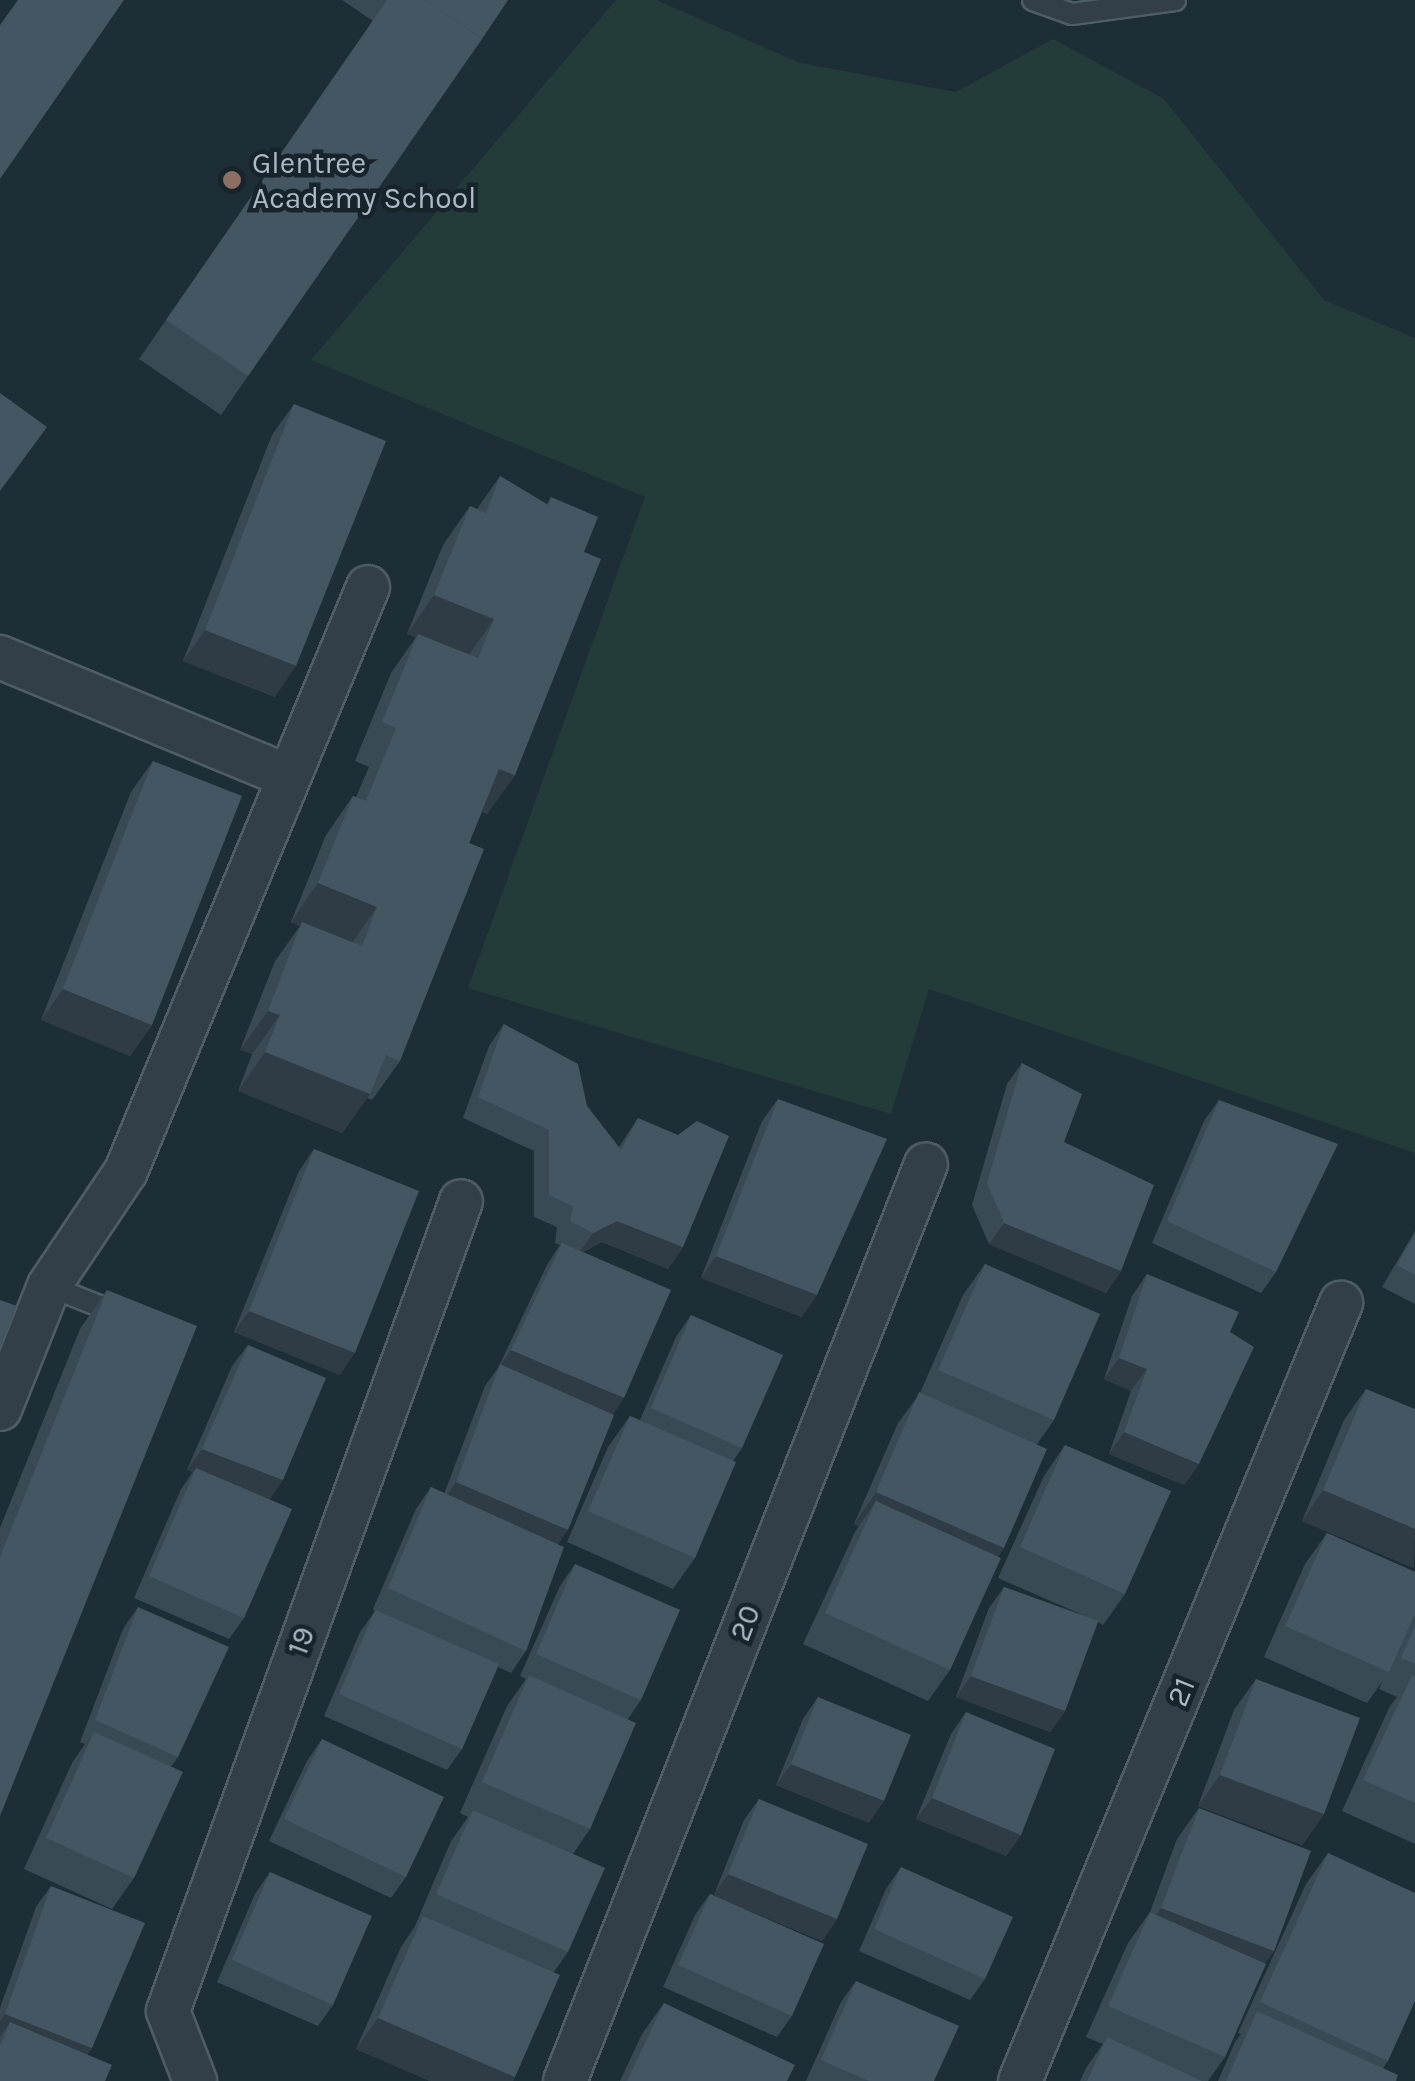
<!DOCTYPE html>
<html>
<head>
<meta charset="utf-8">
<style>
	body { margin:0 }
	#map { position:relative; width:1415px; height:2081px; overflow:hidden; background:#1e2e37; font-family:Karla,sans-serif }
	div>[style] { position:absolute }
	.green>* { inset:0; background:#233c39 }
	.roads { filter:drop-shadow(2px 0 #4f5d66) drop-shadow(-2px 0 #4f5d66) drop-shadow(0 2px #4f5d66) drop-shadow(0 -2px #4f5d66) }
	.service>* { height:20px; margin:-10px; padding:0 10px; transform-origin:10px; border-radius:10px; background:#323f48 }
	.minor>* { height:42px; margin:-21px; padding:0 21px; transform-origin:21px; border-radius:21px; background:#323f48 }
	.wall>* { inset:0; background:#3a4a54 }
	.shaded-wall>* { inset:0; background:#303c45 }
	.building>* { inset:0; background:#445662 }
	.dots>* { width:28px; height:28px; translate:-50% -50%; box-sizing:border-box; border:5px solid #17242c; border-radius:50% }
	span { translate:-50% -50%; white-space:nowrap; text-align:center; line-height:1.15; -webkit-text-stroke:9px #17242c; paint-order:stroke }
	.poi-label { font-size:30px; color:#acbac5 }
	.left { translate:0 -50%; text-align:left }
	.street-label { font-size:30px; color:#acbac5 }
</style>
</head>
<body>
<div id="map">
	<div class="green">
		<div style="clip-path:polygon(616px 0,656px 0,800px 63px,956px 92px,1053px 39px,1164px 99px,1324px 300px,1415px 338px,1415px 1153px,929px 989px,891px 1114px,468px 988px,645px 497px,311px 360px)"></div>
	</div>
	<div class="roads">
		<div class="service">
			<div style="left:1033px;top:0;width:41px;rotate:19.7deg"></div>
			<div style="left:1072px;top:14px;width:104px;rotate:-7.7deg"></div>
			<div style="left:49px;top:1286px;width:79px;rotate:21.7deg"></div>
		</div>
		<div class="minor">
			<div style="left:0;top:657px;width:313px;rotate:22.5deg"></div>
			<div style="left:0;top:1409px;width:132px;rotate:-68.3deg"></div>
			<div style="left:49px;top:1286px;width:138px;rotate:-56.2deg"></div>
			<div style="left:126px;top:1171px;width:632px;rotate:-67.49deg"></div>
			<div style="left:195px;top:2081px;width:75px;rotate:-111.1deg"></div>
			<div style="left:168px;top:2011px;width:861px;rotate:-70.11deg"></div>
			<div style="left:565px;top:2081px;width:985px;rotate:-68.51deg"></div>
			<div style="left:1020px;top:2081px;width:842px;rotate:-67.58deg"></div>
		</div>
	</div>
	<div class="wall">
		<div style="clip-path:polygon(342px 0,508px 0,221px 415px,139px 359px,373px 21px)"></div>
		<div style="clip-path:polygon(294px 404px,275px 697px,183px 661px,272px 435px)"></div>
		<div style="clip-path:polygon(500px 476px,547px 504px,551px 497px,584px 552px,515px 775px,487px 814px,482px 812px,469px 843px,400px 1061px,372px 1100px,367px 1098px,342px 1133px,238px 1091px,252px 1054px,240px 1050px,275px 961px,300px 926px,291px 922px,326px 835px,353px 796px,356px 797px,369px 767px,355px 761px,391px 673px,416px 637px,407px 634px,443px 545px,470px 506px,477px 509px)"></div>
		<div style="clip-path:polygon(153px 761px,152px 1025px,130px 1056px,41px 1020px,131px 792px)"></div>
		<div style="clip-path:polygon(504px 1024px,587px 1106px,619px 1147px,638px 1118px,683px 1247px,668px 1269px,602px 1242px,583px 1252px,613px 1414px,557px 1545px,526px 1651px,511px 1673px,498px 1667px,462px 1749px,447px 1770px,324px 1716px,360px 1632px,375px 1611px,373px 1609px,416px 1509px,431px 1487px,444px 1494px,485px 1386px,498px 1368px,547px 1265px,560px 1245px,555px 1243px,557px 1227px,534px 1217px,534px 1151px,463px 1118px,489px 1046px)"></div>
		<div style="clip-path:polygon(1022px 1063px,1064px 1142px,1121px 1271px,1106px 1293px,989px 1244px,972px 1205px,1007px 1084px)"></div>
		<div style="clip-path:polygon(778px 1099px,802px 1317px,701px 1278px,762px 1121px)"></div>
		<div style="clip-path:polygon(1219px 1100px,1276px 1272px,1261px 1293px,1152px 1243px,1204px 1121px)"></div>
		<div style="clip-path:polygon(314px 1149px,340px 1375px,234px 1332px,299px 1171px)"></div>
		<div style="clip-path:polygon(1415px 1231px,1415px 1304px,1382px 1287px)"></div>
		<div style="clip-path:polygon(985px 1264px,1054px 1420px,1037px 1444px,1004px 1548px,998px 1557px,950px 1670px,928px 1701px,803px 1644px,855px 1532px,859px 1526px,854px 1524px,898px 1423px,920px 1393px,963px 1295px)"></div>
		<div style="clip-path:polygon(1147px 1274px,1230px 1332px,1199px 1464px,1184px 1485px,1109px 1454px,1131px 1391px,1104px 1379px,1132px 1296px)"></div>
		<div style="clip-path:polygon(107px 1290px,0 1816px,0 1528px,80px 1329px)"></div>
		<div style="clip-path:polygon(691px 1315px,742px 1448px,733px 1461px,695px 1558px,673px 1589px,567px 1542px,608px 1447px,630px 1416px,640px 1420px,676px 1337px)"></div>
		<div style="clip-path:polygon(248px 1345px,283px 1480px,269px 1500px,244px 1618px,229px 1639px,134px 1598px,181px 1489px,193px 1472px,187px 1470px,232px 1366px)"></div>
		<div style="clip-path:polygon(1366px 1389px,1414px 1568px,1302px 1521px,1344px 1420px)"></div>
		<div style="clip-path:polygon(1065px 1445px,1125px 1594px,1103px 1625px,1098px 1622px,1065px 1711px,1050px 1732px,956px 1697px,989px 1608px,1004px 1587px,1085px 1616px,998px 1578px,1044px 1476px)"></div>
		<div style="clip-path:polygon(1327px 1533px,1415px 1572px,1415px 1844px,1342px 1811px,1390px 1706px,1397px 1697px,1379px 1689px,1382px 1682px,1367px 1703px,1264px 1657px,1305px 1564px)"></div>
		<div style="clip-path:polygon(575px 1564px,641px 1700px,628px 1719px,590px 1829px,573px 1854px,568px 1952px,554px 1972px,513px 2081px,430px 2081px,356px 2049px,401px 1947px,415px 1926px,451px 1841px,468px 1817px,460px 1813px,507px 1706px,526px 1679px,520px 1676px,560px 1586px)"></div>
		<div style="clip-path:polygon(138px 1607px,178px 1757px,171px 1767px,134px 1878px,112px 1909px,24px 1869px,72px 1763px,85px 1744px,80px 1742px,123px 1629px)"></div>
		<div style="clip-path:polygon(1256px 1679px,1324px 1814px,1302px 1845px,1198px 1806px,1234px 1710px)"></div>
		<div style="clip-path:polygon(818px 1697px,869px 1823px,776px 1785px,803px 1719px)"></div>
		<div style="clip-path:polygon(966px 1712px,1021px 1835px,1006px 1856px,916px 1819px,951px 1734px)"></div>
		<div style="clip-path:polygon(322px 1739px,406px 1877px,391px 1898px,269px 1841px,307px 1761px)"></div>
		<div style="clip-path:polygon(759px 1799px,837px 1919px,822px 1941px,743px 1908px,792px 2016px,777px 2037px,663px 1987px,695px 1915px,710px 1894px,714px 1895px,744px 1820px)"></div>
		<div style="clip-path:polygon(1199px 1808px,1274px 1951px,1265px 1963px,1225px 2057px,1208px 2081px,1080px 2081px,1086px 2068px,1103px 2044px,1086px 2037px,1128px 1943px,1150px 1912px,1177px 1839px)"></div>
		<div style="clip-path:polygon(1328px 1853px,1388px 2061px,1383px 2068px,1396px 2081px,1218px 2081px,1235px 2042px,1241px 2034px,1238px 2033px,1306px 1884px)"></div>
		<div style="clip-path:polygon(901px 1867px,985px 1979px,970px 2000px,859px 1951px,886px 1889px)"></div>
		<div style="clip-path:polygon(270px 1872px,333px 2005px,318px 2026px,217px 1982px,255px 1894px)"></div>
		<div style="clip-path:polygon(51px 1886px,92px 2048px,87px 2055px,0 2081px,0 2008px,36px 1907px)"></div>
		<div style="clip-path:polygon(856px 1981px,934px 2081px,806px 2081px,841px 2002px)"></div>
		<div style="clip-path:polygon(664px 2003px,787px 2081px,620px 2081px,642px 2034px)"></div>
	</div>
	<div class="shaded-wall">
		<div style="clip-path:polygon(434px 595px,494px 619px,467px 658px,407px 634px)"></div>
		<div style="clip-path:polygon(205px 630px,296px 666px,275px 697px,183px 661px)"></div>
		<div style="clip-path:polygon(499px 769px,515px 775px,487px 814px,471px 808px)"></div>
		<div style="clip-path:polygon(318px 883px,377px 907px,350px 946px,302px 922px,300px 926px,291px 922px)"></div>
		<div style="clip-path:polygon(63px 989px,152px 1025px,130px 1056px,41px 1020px)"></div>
		<div style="clip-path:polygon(268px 1011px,280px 1015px,252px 1054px,240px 1050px)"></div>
		<div style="clip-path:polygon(265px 1052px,370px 1094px,342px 1133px,238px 1091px)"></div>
		<div style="clip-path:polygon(617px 1221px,683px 1247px,668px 1269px,602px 1242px,578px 1254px,593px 1233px)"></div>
		<div style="clip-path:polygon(1004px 1223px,1121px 1271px,1106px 1293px,989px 1244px)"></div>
		<div style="clip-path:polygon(716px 1256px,817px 1295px,802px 1317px,701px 1278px)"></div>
		<div style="clip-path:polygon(249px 1311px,355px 1353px,340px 1375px,234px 1332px)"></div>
		<div style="clip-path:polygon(511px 1350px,624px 1398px,609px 1420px,499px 1367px)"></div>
		<div style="clip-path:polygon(1119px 1358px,1147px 1369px,1131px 1391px,1104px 1379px)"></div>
		<div style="clip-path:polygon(1124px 1432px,1199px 1464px,1184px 1485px,1109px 1454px)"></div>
		<div style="clip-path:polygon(202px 1449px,283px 1480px,268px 1502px,196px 1468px,193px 1472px,187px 1470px)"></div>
		<div style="clip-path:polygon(456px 1482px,568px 1530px,553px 1552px,441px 1504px)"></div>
		<div style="clip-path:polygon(1323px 1490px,1415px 1529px,1414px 1568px,1302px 1521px)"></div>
		<div style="clip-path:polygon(876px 1492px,1004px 1548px,982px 1579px,876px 1501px,859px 1526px,854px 1524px)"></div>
		<div style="clip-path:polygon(971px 1676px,1065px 1711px,1050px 1732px,956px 1697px)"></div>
		<div style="clip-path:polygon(791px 1764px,884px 1801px,869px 1823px,776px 1785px)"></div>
		<div style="clip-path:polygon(1220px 1775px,1324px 1814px,1302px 1845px,1198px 1806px)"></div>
		<div style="clip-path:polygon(932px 1798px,1021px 1835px,1006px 1856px,916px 1819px)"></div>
		<div style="clip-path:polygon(728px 1874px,837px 1919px,822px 1941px,713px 1896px)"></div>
		<div style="clip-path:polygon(1161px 1908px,1274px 1951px,1252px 1982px,1140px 1939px)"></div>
		<div style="clip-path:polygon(5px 2014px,92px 2048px,77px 2070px,10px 2022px,0 2037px,0 2021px)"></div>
		<div style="clip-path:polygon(378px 2018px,515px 2077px,513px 2081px,430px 2081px,356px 2049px)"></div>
	</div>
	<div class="building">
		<div style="clip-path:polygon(18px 0,124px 0,0 179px,0 25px)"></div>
		<div style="clip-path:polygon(387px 0,426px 0,482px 39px,248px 376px,166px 320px)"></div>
		<div style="clip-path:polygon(426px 0,508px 0,482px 39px)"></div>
		<div style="clip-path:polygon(0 393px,47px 427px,0 491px)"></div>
		<div style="clip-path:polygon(294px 404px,386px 441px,296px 666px,205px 630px)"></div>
		<div style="clip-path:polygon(500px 476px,548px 505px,551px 497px,598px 517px,584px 552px,601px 559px,515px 775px,499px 769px,469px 843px,484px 849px,400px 1061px,386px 1055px,370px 1094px,265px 1052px,280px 1015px,268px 1011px,302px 922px,362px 946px,377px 907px,318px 883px,353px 796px,366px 801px,396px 728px,382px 722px,418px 634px,478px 658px,494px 619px,434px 595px,470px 506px,486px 513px)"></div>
		<div style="clip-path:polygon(153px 761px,242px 796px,152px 1025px,63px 989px)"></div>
		<div style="clip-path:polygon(504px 1024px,578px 1064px,587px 1106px,621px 1150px,638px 1118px,678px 1135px,697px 1121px,729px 1136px,683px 1247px,617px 1221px,593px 1233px,570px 1221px,573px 1206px,549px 1195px,549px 1130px,478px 1097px)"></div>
		<div style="clip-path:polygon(1022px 1063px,1082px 1094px,1064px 1142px,1154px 1185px,1121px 1271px,1004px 1223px,987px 1183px)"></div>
		<div style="clip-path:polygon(778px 1099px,887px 1139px,817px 1295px,716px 1256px)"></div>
		<div style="clip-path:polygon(1219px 1100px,1338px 1144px,1276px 1272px,1167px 1221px)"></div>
		<div style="clip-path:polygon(314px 1149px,419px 1191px,355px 1353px,249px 1311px)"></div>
		<div style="clip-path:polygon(1415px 1234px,1415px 1275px,1397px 1265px)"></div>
		<div style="clip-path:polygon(562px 1243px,671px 1290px,624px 1398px,511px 1350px)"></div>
		<div style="clip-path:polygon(985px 1264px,1100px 1314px,1054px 1420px,938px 1370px)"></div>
		<div style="clip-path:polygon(1147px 1274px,1239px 1312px,1230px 1332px,1254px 1347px,1199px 1464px,1124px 1432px,1147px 1369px,1119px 1358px)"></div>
		<div style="clip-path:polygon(107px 1290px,197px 1326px,0 1816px,0 1557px)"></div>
		<div style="clip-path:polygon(0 1300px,17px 1306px,0 1348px)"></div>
		<div style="clip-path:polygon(691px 1315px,783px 1355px,742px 1448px,651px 1408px)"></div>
		<div style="clip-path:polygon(248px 1345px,326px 1378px,283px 1480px,202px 1449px)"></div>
		<div style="clip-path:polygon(500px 1364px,614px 1415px,568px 1530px,456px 1482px)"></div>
		<div style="clip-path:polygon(1366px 1389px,1415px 1409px,1415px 1529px,1323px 1490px)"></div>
		<div style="clip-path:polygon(919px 1392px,1047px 1449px,1004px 1548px,876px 1492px)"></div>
		<div style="clip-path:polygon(630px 1416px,736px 1462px,695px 1558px,588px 1511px)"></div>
		<div style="clip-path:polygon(1065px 1445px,1171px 1491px,1125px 1594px,1020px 1547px)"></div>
		<div style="clip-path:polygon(196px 1468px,292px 1509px,244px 1618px,149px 1576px)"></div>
		<div style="clip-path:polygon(431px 1487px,564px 1547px,526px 1651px,388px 1588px)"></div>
		<div style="clip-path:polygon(876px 1501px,1001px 1558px,950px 1670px,825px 1613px)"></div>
		<div style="clip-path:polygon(1327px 1533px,1415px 1572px,1415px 1614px,1389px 1672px,1285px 1626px)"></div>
		<div style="clip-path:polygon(575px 1564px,680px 1610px,641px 1700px,536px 1654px)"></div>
		<div style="clip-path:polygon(1004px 1587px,1098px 1621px,1065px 1711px,971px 1676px)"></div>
		<div style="clip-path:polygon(138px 1607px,229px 1647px,178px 1757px,95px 1720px)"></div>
		<div style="clip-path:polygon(375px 1610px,499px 1664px,462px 1749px,339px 1694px)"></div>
		<div style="clip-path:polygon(1415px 1626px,1415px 1664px,1401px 1658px)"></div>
		<div style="clip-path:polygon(529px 1675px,636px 1723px,590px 1829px,482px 1782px)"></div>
		<div style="clip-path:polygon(1412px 1675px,1415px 1677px,1415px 1803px,1363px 1780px)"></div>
		<div style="clip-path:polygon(1256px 1679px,1360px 1718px,1324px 1814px,1220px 1775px)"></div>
		<div style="clip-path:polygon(818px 1697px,911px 1735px,884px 1801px,791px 1764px)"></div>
		<div style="clip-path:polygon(966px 1712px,1055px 1749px,1021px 1835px,932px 1798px)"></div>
		<div style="clip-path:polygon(94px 1732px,183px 1772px,134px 1878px,46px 1838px)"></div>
		<div style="clip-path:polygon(322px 1739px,444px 1797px,406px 1877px,284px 1819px)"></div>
		<div style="clip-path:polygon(759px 1799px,868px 1844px,837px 1919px,728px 1874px)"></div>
		<div style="clip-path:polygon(1199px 1808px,1311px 1851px,1274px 1951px,1161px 1908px)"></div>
		<div style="clip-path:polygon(473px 1810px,605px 1868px,568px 1952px,436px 1894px)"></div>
		<div style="clip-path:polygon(1328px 1853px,1415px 1893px,1415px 2001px,1388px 2061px,1260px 2002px)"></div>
		<div style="clip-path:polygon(901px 1867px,1013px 1917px,985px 1979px,874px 1929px)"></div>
		<div style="clip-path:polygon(270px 1872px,372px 1916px,333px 2005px,232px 1960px)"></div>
		<div style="clip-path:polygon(51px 1886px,145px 1923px,92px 2048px,5px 2014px)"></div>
		<div style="clip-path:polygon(710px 1894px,824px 1944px,792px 2016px,678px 1965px)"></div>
		<div style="clip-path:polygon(1150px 1912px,1266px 1964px,1225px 2057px,1108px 2006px)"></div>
		<div style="clip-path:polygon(423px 1916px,560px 1975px,515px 2077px,378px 2018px)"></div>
		<div style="clip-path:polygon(856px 1981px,959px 2026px,934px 2081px,869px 2081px,821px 2060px)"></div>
		<div style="clip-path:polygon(664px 2003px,795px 2065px,787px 2081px,627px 2081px)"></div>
		<div style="clip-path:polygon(1257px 2011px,1398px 2075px,1396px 2081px,1226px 2081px)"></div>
		<div style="clip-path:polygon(10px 2022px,112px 2065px,105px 2081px,0 2081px,0 2046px)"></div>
		<div style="clip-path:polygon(1107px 2037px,1202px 2081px,1087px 2081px)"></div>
	</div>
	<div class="dots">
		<div style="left:232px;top:180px;background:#8d6e63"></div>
	</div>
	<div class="poi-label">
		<span class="left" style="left:252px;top:180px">Glentree<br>Academy School</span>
	</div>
	<div class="street-label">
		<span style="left:745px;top:1623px;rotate:-69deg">20</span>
		<span style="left:301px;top:1641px;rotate:-70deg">19</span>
		<span style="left:1181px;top:1692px;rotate:-68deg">21</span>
	</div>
</div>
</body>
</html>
